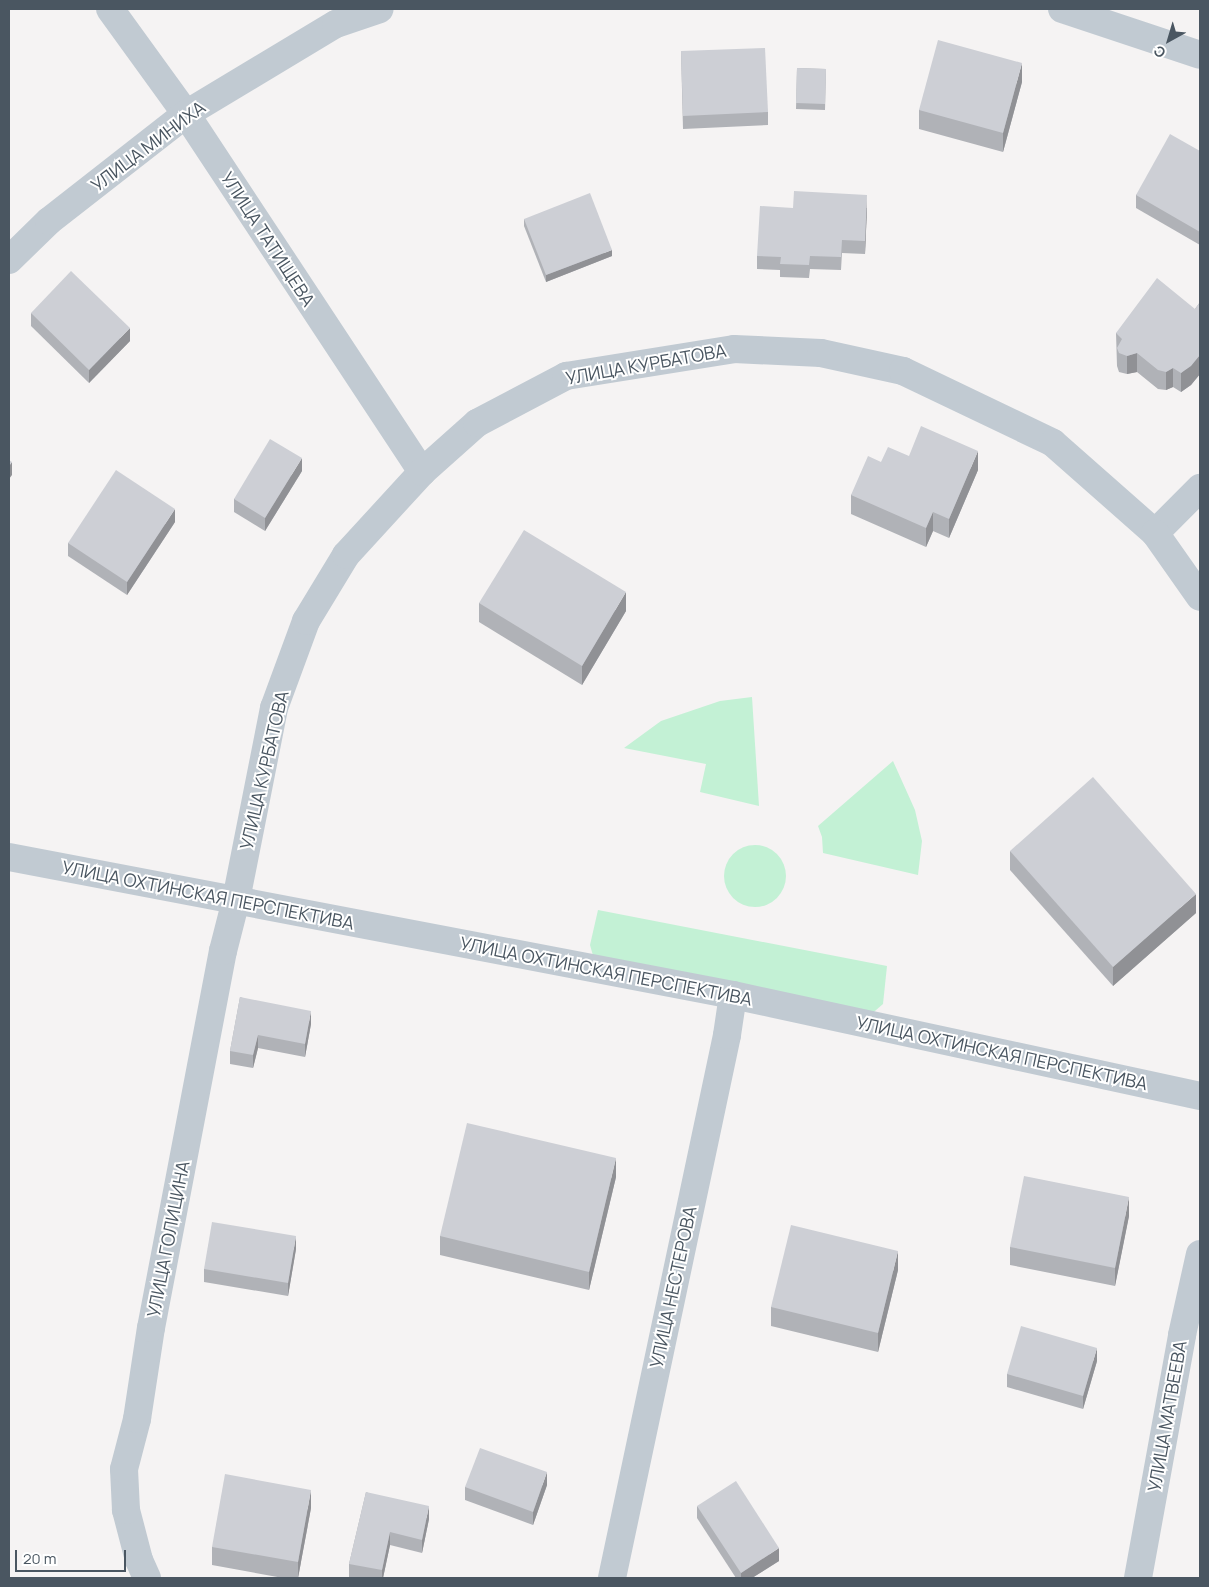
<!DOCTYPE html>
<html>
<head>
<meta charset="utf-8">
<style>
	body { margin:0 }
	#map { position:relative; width:1209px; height:1587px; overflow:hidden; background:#f5f3f3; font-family:Manrope,sans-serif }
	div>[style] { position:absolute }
	.green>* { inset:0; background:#c3f1d5 }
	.round { border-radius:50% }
	.minor>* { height:28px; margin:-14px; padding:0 14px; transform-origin:14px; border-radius:14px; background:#c1cad2 }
	.wall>* { inset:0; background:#b0b2b7 }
	.shaded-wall>* { inset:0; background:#909195 }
	.building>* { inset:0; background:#cdcfd5 }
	span { translate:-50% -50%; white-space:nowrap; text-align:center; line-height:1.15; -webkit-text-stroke:4px #fff; paint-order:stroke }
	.street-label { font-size:18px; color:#4a5661 }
	.frame { position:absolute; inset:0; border:10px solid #4a5661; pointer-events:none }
	.north { position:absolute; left:1144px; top:15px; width:50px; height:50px; -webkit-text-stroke:4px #fff; paint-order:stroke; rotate:219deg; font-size:14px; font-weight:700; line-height:20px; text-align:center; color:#4a5661 }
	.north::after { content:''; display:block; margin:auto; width:18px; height:22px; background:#4a5661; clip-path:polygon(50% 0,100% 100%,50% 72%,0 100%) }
	.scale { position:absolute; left:15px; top:1550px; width:111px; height:22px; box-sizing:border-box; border:2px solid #4a5661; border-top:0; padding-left:6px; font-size:15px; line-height:18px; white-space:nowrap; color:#4a5661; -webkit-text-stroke:4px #fff; paint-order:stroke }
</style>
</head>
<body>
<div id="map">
	<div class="green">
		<div style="clip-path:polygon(752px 697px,759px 806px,700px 792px,706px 764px,624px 748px,661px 721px,720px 701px)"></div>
		<div style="clip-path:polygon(893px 761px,915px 810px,922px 841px,918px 875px,823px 853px,822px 837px,818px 826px)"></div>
		<div class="round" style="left:724px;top:845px;width:62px;height:62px"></div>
		<div style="clip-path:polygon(598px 910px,887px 966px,883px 1004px,868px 1017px,594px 959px,590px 945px)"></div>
	</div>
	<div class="minor">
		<div style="left:110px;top:9px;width:130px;rotate:54.1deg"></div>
		<div style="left:186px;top:114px;width:429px;rotate:56.6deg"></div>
		<div style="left:1062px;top:9px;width:145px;rotate:18.4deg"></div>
		<div style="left:9px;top:260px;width:56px;rotate:-44.3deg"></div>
		<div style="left:49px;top:221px;width:174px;rotate:-38deg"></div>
		<div style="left:186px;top:114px;width:175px;rotate:-31deg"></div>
		<div style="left:336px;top:24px;width:46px;rotate:-18.8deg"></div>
		<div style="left:1155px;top:533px;width:64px;rotate:-45deg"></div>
		<div style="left:9px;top:857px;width:737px;rotate:10.79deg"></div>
		<div style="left:733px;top:995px;width:478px;rotate:12.2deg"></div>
		<div style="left:147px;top:1578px;width:20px;rotate:-114deg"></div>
		<div style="left:139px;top:1560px;width:52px;rotate:-104.6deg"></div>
		<div style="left:126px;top:1510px;width:41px;rotate:-92.8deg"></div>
		<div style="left:124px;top:1469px;width:52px;rotate:-75.4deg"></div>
		<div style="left:137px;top:1419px;width:92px;rotate:-81.3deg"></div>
		<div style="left:151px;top:1328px;width:384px;rotate:-79.2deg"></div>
		<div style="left:223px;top:951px;width:53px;rotate:-75.7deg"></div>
		<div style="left:236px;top:900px;width:196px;rotate:-78.8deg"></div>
		<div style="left:274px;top:708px;width:93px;rotate:-69.8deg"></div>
		<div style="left:306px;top:621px;width:77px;rotate:-58.8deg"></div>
		<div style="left:346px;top:555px;width:113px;rotate:-47.5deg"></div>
		<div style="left:422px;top:472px;width:74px;rotate:-41.7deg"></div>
		<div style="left:477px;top:423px;width:101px;rotate:-27.8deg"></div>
		<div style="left:566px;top:376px;width:170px;rotate:-9.1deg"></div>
		<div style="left:734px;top:349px;width:87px;rotate:2.6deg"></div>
		<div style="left:821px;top:353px;width:84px;rotate:12.4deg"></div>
		<div style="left:903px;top:371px;width:166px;rotate:25.6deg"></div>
		<div style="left:1053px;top:443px;width:136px;rotate:41.4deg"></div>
		<div style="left:1155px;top:533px;width:78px;rotate:54.9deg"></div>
		<div style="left:612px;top:1578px;width:555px;rotate:-78.04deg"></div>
		<div style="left:727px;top:1035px;width:40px;rotate:-81.5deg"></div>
		<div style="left:1138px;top:1578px;width:247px;rotate:-79.7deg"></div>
		<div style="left:1182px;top:1335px;width:83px;rotate:-77.5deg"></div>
	</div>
	<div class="wall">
		<div style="clip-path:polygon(681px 51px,768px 112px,768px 125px,683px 129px)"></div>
		<div style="clip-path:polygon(797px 68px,826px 69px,825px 110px,796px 109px)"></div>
		<div style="clip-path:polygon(1022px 82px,1003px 152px,919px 129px,919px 110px)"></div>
		<div style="clip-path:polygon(1200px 151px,1200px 245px,1136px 208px,1136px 195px)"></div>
		<div style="clip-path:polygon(793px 208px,867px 208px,865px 254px,842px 253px,841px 270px,810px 269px,809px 278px,780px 277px,780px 270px,757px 269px,757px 256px)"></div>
		<div style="clip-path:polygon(524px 219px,612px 256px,546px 282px,524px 226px)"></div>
		<div style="clip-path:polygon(1200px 302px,1200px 374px,1191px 385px,1181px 392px,1173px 387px,1166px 390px,1158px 389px,1137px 372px,1127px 374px,1119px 372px,1117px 366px,1116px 333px,1195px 309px)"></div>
		<div style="clip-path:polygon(31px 313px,130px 341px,89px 383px,31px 326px)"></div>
		<div style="clip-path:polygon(909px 456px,978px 470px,949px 538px,933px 531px,926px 547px,851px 514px,851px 495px,881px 462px)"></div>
		<div style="clip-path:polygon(302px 471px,265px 531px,234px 512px,234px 499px)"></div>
		<div style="clip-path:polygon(175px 522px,127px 595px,68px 556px,68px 543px)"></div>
		<div style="clip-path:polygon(479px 603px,626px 611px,582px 685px,479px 622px)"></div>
		<div style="clip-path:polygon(1010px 851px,1196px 913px,1113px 986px,1010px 870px)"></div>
		<div style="clip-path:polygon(240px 997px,311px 1024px,305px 1057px,258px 1048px,253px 1068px,230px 1064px,230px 1051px)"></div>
		<div style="clip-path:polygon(616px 1177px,589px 1290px,440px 1255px,440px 1236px)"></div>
		<div style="clip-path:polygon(1129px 1216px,1115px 1286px,1010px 1265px,1010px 1247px)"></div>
		<div style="clip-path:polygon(296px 1249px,288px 1296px,204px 1282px,204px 1269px)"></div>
		<div style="clip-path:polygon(898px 1270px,878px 1352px,771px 1326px,771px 1307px)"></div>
		<div style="clip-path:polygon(1097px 1361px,1083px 1409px,1007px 1387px,1007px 1374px)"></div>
		<div style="clip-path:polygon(547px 1485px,533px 1525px,465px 1500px,465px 1487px)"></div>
		<div style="clip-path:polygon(366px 1492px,429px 1519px,422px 1553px,390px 1545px,383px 1578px,357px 1578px,349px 1577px,349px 1564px)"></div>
		<div style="clip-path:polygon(697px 1506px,779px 1561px,752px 1578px,736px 1578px,697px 1518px)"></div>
		<div style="clip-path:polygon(311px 1508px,298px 1578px,283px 1578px,212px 1565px,212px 1547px)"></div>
	</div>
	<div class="shaded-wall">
		<div style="clip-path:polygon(1022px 63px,1022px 82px,1003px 152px,1003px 133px)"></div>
		<div style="clip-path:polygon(867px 195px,867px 208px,865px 254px,865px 241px)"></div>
		<div style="clip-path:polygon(612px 250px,612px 256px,546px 282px,546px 275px)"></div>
		<div style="clip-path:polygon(130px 328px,130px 341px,89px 383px,89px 370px)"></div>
		<div style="clip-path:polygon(1137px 353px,1137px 372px,1127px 374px,1127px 356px)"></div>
		<div style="clip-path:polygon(1200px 355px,1200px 374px,1191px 385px,1181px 392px,1181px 373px)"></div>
		<div style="clip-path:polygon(1173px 368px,1173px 387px,1166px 390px,1166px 372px)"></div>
		<div style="clip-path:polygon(978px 451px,978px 470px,949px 538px,949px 519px)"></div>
		<div style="clip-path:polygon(302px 458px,302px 471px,265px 531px,265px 518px)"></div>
		<div style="clip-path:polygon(12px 462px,12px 475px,9px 479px,9px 466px)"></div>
		<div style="clip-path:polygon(175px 509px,175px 522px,127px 595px,127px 582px)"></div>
		<div style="clip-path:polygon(933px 512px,933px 531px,926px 547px,926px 528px)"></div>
		<div style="clip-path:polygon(626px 592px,626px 611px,582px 685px,582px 666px)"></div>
		<div style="clip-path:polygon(1196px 894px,1196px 913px,1113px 986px,1113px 967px)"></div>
		<div style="clip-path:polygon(311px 1011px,311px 1024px,305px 1057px,305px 1044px)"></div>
		<div style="clip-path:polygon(258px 1035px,258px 1048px,253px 1068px,253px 1055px)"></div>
		<div style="clip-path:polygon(616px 1158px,616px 1177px,589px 1290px,589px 1272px)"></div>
		<div style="clip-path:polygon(1129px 1197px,1129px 1216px,1115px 1286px,1115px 1268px)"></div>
		<div style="clip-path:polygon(296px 1236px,296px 1249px,288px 1296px,288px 1283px)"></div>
		<div style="clip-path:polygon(898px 1251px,898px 1270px,878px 1352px,878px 1333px)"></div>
		<div style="clip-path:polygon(1097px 1348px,1097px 1361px,1083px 1409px,1083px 1396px)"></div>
		<div style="clip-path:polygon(547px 1472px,547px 1485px,533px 1525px,533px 1512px)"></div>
		<div style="clip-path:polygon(311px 1490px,311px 1508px,298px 1578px,298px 1562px)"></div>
		<div style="clip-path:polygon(429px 1506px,429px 1519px,422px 1553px,422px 1540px)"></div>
		<div style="clip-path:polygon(390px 1532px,390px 1545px,383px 1578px,382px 1578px,382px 1570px)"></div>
		<div style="clip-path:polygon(779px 1548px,779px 1561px,752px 1578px,741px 1578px,741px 1573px)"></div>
	</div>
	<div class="building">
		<div style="clip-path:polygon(938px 40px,1022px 63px,1003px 133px,919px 110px)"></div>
		<div style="clip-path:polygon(765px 48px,768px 112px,683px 116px,681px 51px)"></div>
		<div style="clip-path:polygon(797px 68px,826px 69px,825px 104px,796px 103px)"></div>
		<div style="clip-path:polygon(1170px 134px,1200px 151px,1200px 232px,1136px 195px)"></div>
		<div style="clip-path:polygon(794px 191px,867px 195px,865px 241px,842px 240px,841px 257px,810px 256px,809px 265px,780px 264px,781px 257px,757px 256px,760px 206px,793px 208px)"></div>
		<div style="clip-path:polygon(590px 193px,612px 250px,546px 275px,524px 219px)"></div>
		<div style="clip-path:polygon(71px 271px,130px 328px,89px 370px,31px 313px)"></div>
		<div style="clip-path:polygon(1157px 278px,1195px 309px,1200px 302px,1200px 355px,1191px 366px,1181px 373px,1173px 368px,1166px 372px,1158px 370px,1137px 353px,1127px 356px,1119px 353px,1117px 348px,1122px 339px,1116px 333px)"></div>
		<div style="clip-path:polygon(921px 426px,978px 451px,949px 519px,933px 512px,926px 528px,851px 495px,868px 456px,881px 462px,888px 447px,909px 456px)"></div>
		<div style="clip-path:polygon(270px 439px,302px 458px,265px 518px,234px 499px)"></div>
		<div style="clip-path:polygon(9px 460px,12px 462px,9px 466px)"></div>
		<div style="clip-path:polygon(116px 470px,175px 509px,127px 582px,68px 543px)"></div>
		<div style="clip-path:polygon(524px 530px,626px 592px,582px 666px,479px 603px)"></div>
		<div style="clip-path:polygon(1093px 777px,1196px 894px,1113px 967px,1010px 851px)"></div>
		<div style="clip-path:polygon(240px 997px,311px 1011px,305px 1044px,258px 1035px,253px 1055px,230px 1051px)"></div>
		<div style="clip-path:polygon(467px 1123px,616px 1158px,589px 1272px,440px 1236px)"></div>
		<div style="clip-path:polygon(1024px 1176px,1129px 1197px,1115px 1268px,1010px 1247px)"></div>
		<div style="clip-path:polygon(212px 1222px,296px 1236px,288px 1283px,204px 1269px)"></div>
		<div style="clip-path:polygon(791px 1225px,898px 1251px,878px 1333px,771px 1307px)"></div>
		<div style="clip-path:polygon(1021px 1326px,1097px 1348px,1083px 1396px,1007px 1374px)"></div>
		<div style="clip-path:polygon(480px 1448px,547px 1472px,533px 1512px,465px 1487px)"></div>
		<div style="clip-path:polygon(225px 1474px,311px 1490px,298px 1562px,212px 1547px)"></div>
		<div style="clip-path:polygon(736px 1481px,779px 1548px,741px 1573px,697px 1506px)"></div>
		<div style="clip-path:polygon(366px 1492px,429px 1506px,422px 1540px,390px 1532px,382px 1570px,349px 1564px)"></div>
	</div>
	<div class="street-label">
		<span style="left:148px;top:146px;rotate:-37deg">УЛИЦА МИНИХА</span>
		<span style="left:268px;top:239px;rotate:57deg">УЛИЦА ТАТИЩЕВА</span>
		<span style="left:646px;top:364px;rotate:-10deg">УЛИЦА КУРБАТОВА</span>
		<span style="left:264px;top:770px;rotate:-77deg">УЛИЦА КУРБАТОВА</span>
		<span style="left:208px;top:895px;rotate:11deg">УЛИЦА ОХТИНСКАЯ ПЕРСПЕКТИВА</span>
		<span style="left:606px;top:971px;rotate:11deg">УЛИЦА ОХТИНСКАЯ ПЕРСПЕКТИВА</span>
		<span style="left:1002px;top:1053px;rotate:12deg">УЛИЦА ОХТИНСКАЯ ПЕРСПЕКТИВА</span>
		<span style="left:168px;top:1239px;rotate:-79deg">УЛИЦА ГОЛИЦИНА</span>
		<span style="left:673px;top:1287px;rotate:-78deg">УЛИЦА НЕСТЕРОВА</span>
		<span style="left:1167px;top:1416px;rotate:-80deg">УЛИЦА МАТВЕЕВА</span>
	</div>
	<div class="frame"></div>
	<div class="north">С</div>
	<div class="scale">20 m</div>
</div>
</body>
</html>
